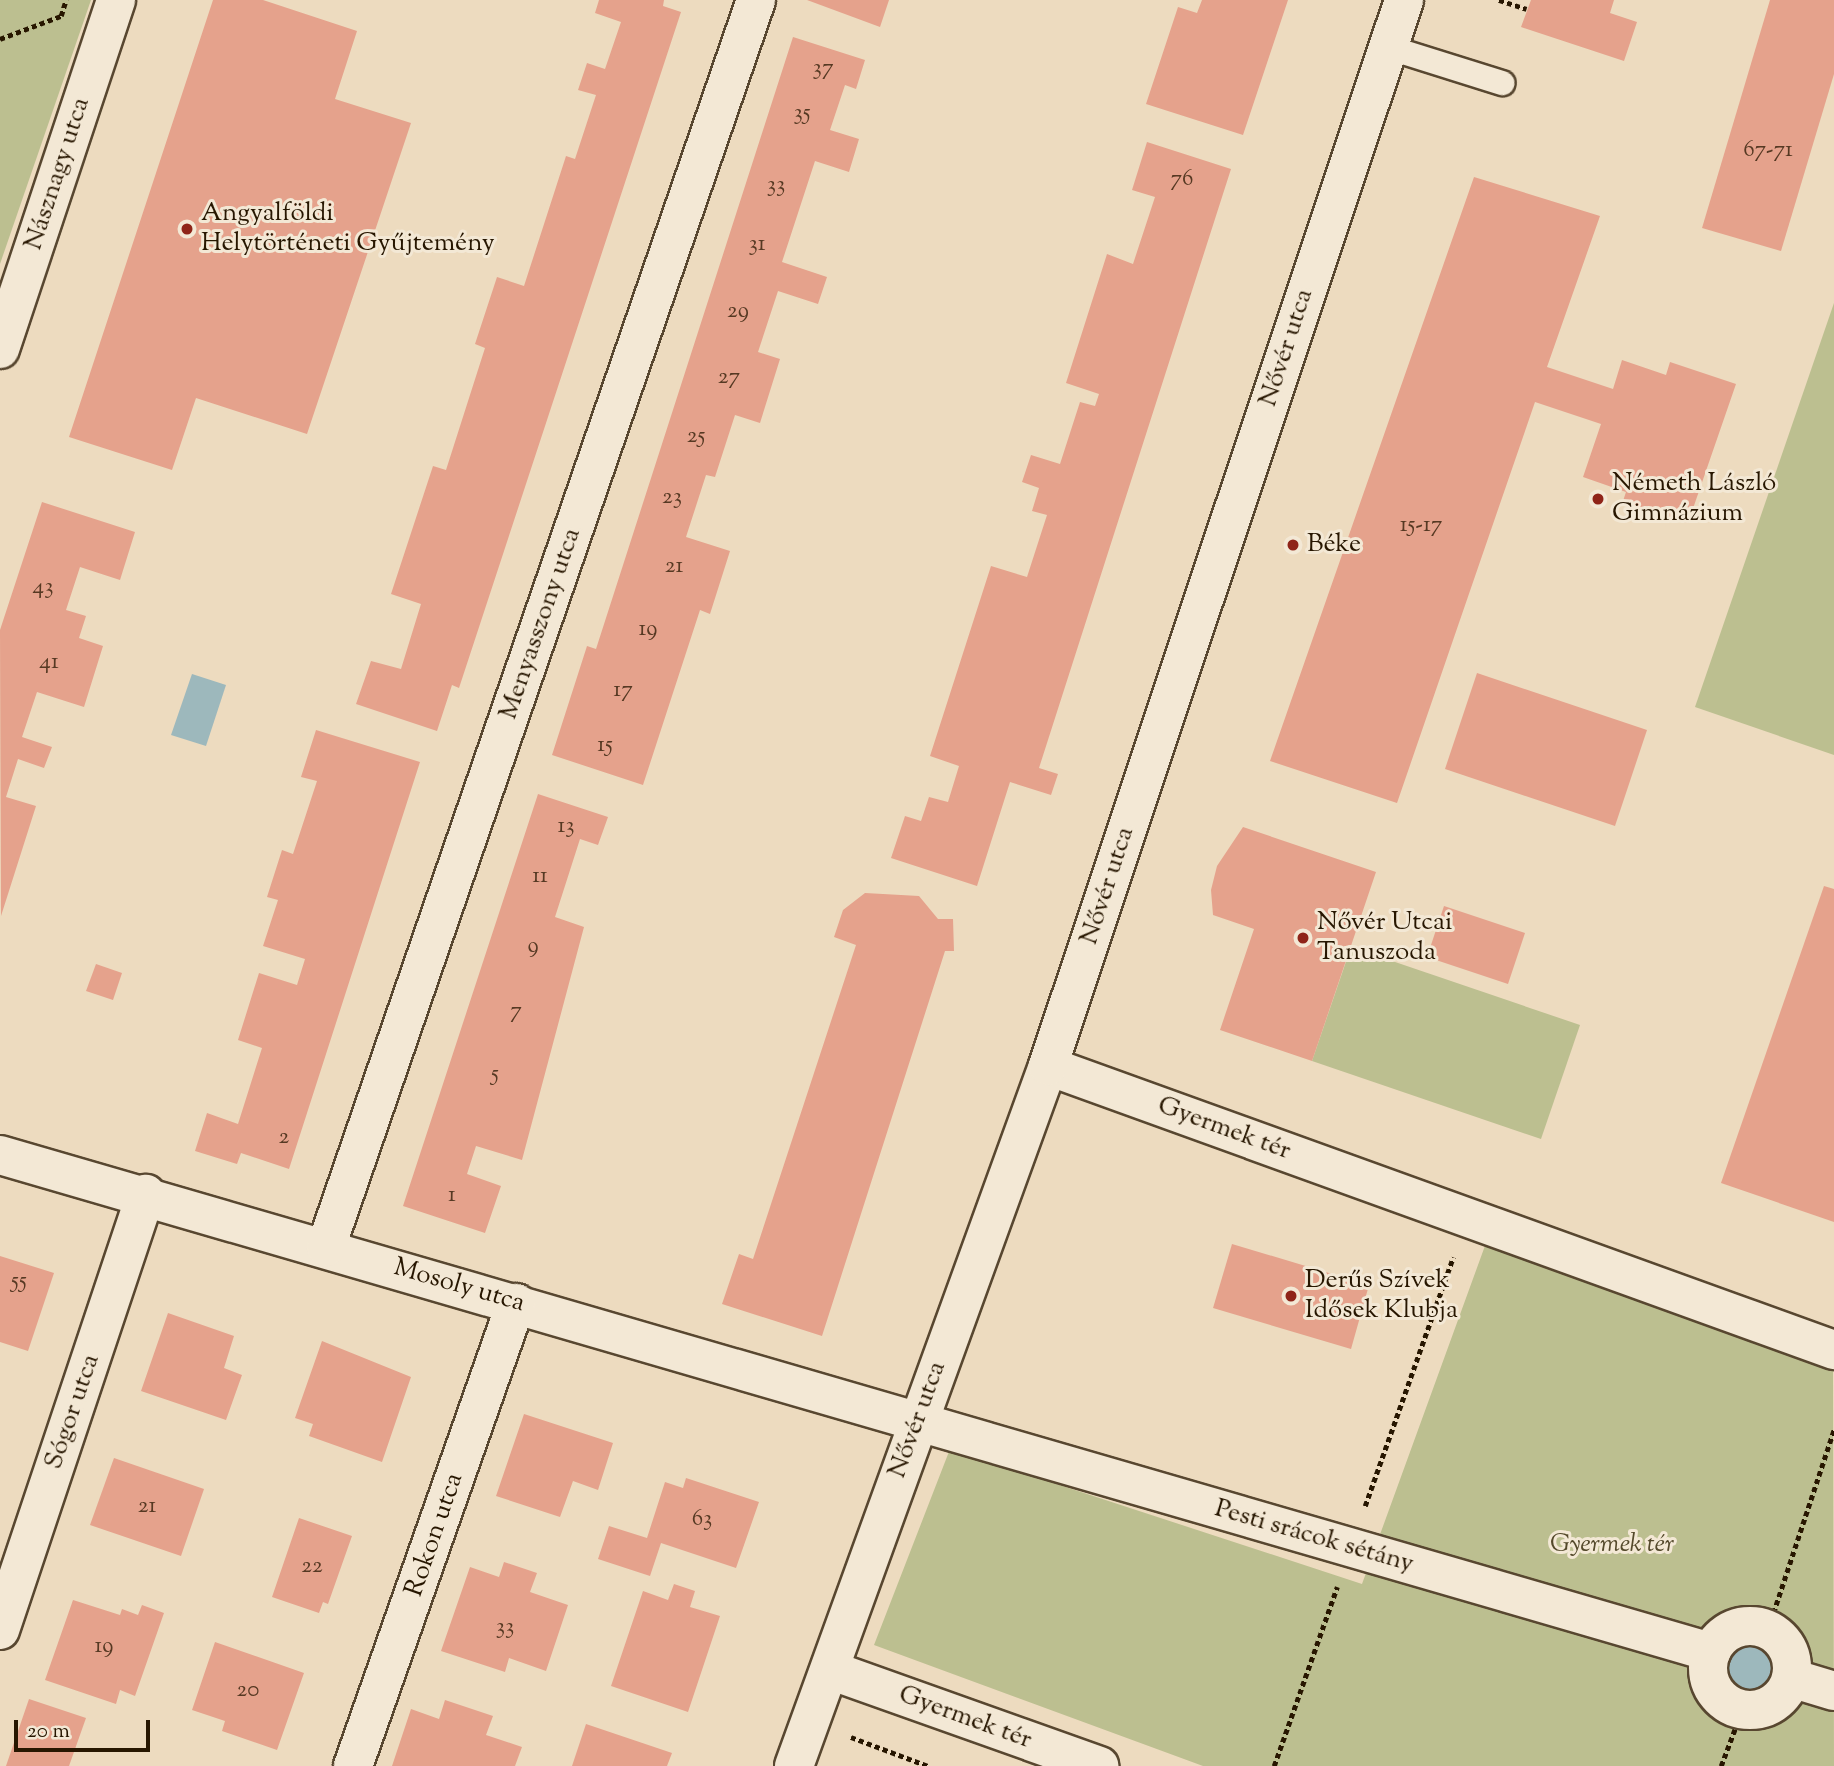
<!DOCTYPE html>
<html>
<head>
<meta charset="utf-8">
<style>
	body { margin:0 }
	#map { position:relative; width:1834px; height:1766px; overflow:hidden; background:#eddbbf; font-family:"Sorts Mill Goudy",serif }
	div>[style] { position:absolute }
	.green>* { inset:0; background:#bcbf90 }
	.water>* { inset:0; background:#9db8bc }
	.round { border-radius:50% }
	.building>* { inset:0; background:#e5a28c }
	.path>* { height:4.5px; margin-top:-2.25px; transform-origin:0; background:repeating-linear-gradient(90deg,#271600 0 5px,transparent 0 8.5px) }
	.roads { filter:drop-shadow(2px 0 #584730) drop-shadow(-2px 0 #584730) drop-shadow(0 2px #584730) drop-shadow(0 -2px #584730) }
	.lane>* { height:24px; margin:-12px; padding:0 12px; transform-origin:12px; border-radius:12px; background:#f3e8d5 }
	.street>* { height:38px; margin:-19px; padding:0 19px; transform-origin:19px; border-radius:19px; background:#f3e8d5 }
	.street>.ring { margin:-19px; padding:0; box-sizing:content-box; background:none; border:38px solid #f3e8d5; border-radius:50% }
	.dots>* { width:19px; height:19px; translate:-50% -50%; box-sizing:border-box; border:4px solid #f3e8d5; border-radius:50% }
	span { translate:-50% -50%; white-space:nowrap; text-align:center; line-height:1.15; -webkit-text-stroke:6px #f3e8d5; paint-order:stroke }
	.number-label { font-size:23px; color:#563923 }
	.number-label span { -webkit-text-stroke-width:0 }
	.street-label { font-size:26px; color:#271600 }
	.poi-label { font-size:26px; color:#271600 }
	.left { translate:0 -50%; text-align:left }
	.park-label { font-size:26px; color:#54492b; font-style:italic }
	.scale { position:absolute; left:14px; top:1720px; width:136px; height:32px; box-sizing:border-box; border:4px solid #271600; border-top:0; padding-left:9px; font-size:21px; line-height:24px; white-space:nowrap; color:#271600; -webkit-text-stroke:5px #f3e8d5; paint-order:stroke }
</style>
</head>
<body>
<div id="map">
	<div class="green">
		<div style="clip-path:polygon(0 0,91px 0,0 264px)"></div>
		<div style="clip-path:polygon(1834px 303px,1834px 755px,1695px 707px)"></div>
		<div style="clip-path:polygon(1351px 947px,1580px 1025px,1541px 1139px,1312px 1061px)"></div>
		<div style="clip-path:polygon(1486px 1243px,1833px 1371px,1834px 1766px,1203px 1766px,874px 1645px,950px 1449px,1362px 1584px)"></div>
	</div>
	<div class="water">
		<div style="clip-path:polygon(192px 674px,226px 685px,206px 746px,171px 735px)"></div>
		<div class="round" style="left:1718px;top:1634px;width:66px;height:66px"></div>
	</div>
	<div class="building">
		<div style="clip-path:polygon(213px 0,263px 0,357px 31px,335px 99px,411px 123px,307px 434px,196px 398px,172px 470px,69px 437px)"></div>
		<div style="clip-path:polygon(599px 0,664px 0,663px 6px,681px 12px,459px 688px,452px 685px,437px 731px,356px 704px,371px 661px,401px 669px,421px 604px,391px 594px,433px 466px,446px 470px,485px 348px,475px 344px,497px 277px,524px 286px,566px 156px,575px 159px,596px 95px,578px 90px,587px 63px,605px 69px,621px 22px,595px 13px)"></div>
		<div style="clip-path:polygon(807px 0,889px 0,880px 27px)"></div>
		<div style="clip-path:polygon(1202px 0,1288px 0,1243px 135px,1146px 104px,1178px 7px,1197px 13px)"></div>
		<div style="clip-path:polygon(1531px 0,1614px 0,1610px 13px,1637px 22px,1624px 61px,1521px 27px)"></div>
		<div style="clip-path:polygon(1770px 0,1834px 0,1834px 74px,1781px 251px,1702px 228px)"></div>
		<div style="clip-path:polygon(793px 37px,865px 60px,856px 89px,845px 85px,830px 130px,859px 139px,849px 172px,815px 161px,782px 262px,827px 277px,818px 304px,778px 291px,758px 352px,780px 359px,760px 423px,735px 415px,715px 477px,706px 475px,686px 537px,730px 551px,710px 614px,700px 610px,643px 785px,552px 755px,587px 646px,596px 649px)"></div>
		<div style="clip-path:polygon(1147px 142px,1231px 169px,1039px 768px,1058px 774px,1051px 795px,1010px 782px,977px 886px,891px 858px,905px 816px,921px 821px,929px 797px,948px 802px,959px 766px,930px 756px,991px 566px,1027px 577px,1047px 515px,1032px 511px,1039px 488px,1022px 482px,1031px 455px,1060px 464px,1080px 402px,1095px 406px,1099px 394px,1066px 383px,1107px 254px,1133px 264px,1155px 197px,1132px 190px)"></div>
		<div style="clip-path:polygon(1474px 177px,1600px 216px,1547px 367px,1613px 389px,1622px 360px,1666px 375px,1670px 362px,1736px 384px,1688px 523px,1623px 501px,1626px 492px,1583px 477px,1601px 424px,1535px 402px,1397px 803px,1270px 761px)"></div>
		<div style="clip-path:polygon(42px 502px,135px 532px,120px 580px,80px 567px,66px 610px,86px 616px,79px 638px,103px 646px,84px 707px,37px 692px,22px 737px,52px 747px,44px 768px,18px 759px,6px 797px,36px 806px,1px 916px,0 630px)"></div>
		<div style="clip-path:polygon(1477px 673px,1647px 730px,1615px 826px,1445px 769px)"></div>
		<div style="clip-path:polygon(316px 730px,420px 762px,289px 1169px,241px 1153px,237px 1164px,195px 1151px,207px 1113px,238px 1124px,262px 1048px,238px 1040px,259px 973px,297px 985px,305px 959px,263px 946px,278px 900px,267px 897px,282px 850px,293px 854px,317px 781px,301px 777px)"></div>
		<div style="clip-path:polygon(538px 794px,608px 817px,598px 845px,580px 839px,555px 917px,584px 927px,522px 1160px,476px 1146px,467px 1174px,501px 1186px,485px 1233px,403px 1206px)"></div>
		<div style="clip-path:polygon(1243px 827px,1376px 872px,1312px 1061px,1220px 1030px,1254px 929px,1213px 915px,1211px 890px,1217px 866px)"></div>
		<div style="clip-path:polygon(1824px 886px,1834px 889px,1834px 1222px,1721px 1183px)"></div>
		<div style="clip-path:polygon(865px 893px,919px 896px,938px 919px,953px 919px,954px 951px,945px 951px,822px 1336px,722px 1304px,739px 1254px,753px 1259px,856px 945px,834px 937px,843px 910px)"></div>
		<div style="clip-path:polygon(1444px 906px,1525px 933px,1508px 984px,1427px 957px)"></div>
		<div style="clip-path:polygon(96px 964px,122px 973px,113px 1000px,86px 991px)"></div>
		<div style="clip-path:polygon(1232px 1244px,1369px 1285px,1351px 1349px,1213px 1308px)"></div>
		<div style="clip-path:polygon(0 1256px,54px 1273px,28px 1351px,0 1342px)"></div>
		<div style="clip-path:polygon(168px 1313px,234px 1336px,224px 1368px,242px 1375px,226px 1420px,141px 1391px)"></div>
		<div style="clip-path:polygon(322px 1341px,411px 1377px,382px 1462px,309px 1436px,313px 1424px,295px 1418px)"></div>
		<div style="clip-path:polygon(524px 1414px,613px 1443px,598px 1490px,573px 1481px,560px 1517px,496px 1496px)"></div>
		<div style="clip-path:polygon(114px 1458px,204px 1489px,181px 1556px,90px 1525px)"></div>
		<div style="clip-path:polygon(686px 1478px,759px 1502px,736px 1568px,661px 1543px,650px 1576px,598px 1559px,609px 1526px,647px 1538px,665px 1482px,683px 1488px)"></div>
		<div style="clip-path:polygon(299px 1518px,352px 1536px,328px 1604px,323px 1602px,319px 1613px,272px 1597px)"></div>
		<div style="clip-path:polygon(504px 1562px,537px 1573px,530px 1592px,568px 1605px,546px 1671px,509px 1658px,505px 1672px,441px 1651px,470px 1567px,499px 1577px)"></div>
		<div style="clip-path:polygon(674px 1584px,695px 1591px,690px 1607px,720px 1616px,688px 1712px,611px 1686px,643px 1591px,668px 1600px)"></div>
		<div style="clip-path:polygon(73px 1600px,120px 1615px,122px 1609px,138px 1615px,142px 1605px,164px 1613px,135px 1696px,120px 1690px,116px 1704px,45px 1680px)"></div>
		<div style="clip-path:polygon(215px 1642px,304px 1673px,277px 1750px,222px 1731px,225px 1721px,192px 1710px)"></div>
		<div style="clip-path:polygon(29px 1699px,86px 1718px,69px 1766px,6px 1766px)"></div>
		<div style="clip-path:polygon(445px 1700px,493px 1716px,486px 1735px,522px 1747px,515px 1766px,392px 1766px,411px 1709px,439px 1719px)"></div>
		<div style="clip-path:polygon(586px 1724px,672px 1753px,667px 1766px,572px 1766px)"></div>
	</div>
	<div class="path">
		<div style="left:1499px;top:0;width:29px;rotate:18deg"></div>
		<div style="left:0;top:39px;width:65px;rotate:-20.7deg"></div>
		<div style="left:61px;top:16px;width:17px;rotate:-73deg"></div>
		<div style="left:1365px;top:1506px;width:264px;rotate:-70.5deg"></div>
		<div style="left:1768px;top:1629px;width:211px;rotate:-71.7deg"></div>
		<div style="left:851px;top:1737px;width:82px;rotate:20.6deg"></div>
		<div style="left:1274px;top:1766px;width:190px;rotate:-70.6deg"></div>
		<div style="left:1721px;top:1766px;width:60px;rotate:-69.4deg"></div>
	</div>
	<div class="roads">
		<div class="lane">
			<div style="left:1387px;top:47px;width:121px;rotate:17.4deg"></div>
		</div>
		<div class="street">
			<div style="left:0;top:349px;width:368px;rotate:-71.6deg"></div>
			<div style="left:1048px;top:1066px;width:836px;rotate:19.87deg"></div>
			<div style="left:0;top:1155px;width:1782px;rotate:16.2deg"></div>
			<div style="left:326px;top:1247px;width:1319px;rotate:-70.97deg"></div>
			<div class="ring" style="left:1708px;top:1626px;width:46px;height:46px"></div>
			<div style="left:0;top:1630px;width:460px;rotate:-71.5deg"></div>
			<div style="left:830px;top:1670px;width:286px;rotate:19.6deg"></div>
			<div style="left:1791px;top:1678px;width:45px;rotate:16.8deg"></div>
			<div style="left:353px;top:1766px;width:491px;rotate:-70.6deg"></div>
			<div style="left:794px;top:1766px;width:745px;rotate:-70.06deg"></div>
			<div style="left:1048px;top:1066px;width:1124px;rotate:-71.53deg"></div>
		</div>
	</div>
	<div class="dots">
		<div style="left:187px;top:229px;background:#8f2418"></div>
		<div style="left:1598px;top:499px;background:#8f2418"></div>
		<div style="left:1293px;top:545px;background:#8f2418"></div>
		<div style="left:1303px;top:938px;background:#8f2418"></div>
		<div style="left:1291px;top:1296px;background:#8f2418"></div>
	</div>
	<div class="number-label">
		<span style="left:823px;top:69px">37</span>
		<span style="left:802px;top:114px">35</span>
		<span style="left:1768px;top:151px">67-71</span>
		<span style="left:1182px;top:180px">76</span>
		<span style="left:776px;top:186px">33</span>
		<span style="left:757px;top:245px">31</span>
		<span style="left:738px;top:312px">29</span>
		<span style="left:729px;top:378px">27</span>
		<span style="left:696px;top:437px">25</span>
		<span style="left:672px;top:498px">23</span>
		<span style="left:1421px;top:526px">15-17</span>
		<span style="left:674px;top:567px">21</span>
		<span style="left:43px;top:588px">43</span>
		<span style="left:648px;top:630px">19</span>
		<span style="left:49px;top:663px">41</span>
		<span style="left:623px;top:691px">17</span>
		<span style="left:605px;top:746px">15</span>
		<span style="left:566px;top:827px">13</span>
		<span style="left:540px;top:877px">11</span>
		<span style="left:533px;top:947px">9</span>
		<span style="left:516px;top:1012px">7</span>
		<span style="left:495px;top:1075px">5</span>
		<span style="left:284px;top:1138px">2</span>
		<span style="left:452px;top:1196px">1</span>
		<span style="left:19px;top:1282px">55</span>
		<span style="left:147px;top:1507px">21</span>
		<span style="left:702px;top:1520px">63</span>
		<span style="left:312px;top:1567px">22</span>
		<span style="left:505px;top:1628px">33</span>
		<span style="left:104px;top:1647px">19</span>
		<span style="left:248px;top:1691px">20</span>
	</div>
	<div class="street-label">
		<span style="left:58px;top:174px;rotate:-72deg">Násznagy utca</span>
		<span style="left:1287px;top:348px;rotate:-72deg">Nővér utca</span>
		<span style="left:541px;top:624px;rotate:-71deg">Menyasszony utca</span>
		<span style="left:1108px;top:886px;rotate:-72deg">Nővér utca</span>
		<span style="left:1224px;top:1129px;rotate:20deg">Gyermek tér</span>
		<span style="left:459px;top:1286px;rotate:16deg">Mosoly utca</span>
		<span style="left:73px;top:1412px;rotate:-71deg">Sógor utca</span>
		<span style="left:918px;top:1420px;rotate:-70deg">Nővér utca</span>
		<span style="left:435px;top:1535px;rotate:-71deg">Rokon utca</span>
		<span style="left:1314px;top:1537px;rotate:16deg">Pesti srácok sétány</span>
		<span style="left:965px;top:1718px;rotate:20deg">Gyermek tér</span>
	</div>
	<div class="poi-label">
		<span class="left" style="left:201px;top:229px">Angyalföldi<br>Helytörténeti Gyűjtemény</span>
		<span class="left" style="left:1612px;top:499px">Németh László<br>Gimnázium</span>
		<span class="left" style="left:1307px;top:545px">Béke</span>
		<span class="left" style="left:1317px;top:938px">Nővér Utcai<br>Tanuszoda</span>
		<span class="left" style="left:1305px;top:1296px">Derűs Szívek<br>Idősek Klubja</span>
	</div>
	<div class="park-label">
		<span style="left:1612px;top:1545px">Gyermek tér</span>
	</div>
	<div class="scale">20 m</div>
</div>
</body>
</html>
